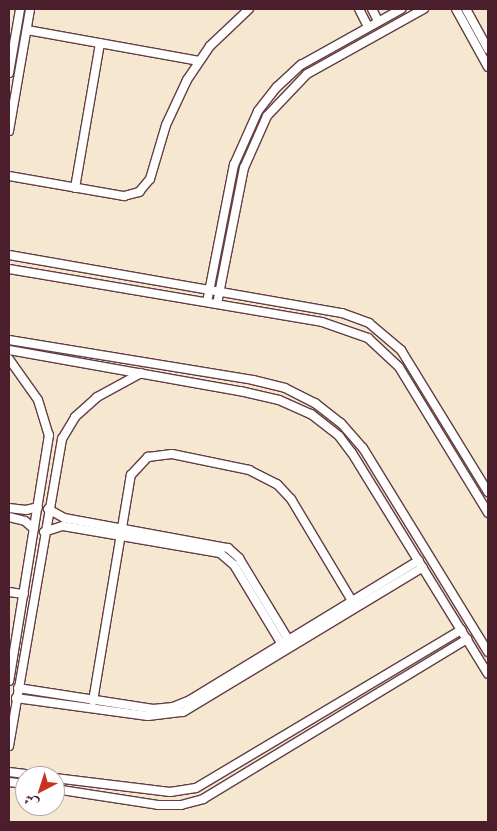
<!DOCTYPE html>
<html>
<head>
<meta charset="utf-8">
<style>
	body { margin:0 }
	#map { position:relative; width:497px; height:831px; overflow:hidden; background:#f6e7d1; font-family:"EB Garamond",Amiri,serif }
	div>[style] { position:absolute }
	.roads { filter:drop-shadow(1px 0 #643d44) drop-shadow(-1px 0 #643d44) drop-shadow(0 1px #643d44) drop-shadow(0 -1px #643d44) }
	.minor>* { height:8px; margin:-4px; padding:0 4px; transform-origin:4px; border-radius:4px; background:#fff }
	span { translate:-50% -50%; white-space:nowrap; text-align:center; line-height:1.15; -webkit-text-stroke:5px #fff; paint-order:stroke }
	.frame { position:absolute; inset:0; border:10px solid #4a1f2b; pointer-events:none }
	.north { position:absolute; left:15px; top:766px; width:50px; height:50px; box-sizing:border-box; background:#fff; border:1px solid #b7a5aa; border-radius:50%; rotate:220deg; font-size:14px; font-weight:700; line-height:20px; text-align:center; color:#4a1f2b }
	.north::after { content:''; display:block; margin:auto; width:18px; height:22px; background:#c8321e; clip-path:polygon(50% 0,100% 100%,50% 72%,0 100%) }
</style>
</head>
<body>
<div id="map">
	<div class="roads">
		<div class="minor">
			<div style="left:359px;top:9px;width:20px;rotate:63deg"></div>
			<div style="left:372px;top:9px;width:13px;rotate:63deg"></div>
			<div style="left:456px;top:9px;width:66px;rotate:61.1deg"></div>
			<div style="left:466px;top:9px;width:46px;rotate:61.2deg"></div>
			<div style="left:27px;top:30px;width:175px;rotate:10.2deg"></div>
			<div style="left:9px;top:73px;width:65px;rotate:-80.2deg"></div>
			<div style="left:9px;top:131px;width:124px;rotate:-80.2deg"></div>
			<div style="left:9px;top:176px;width:117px;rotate:9.9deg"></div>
			<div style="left:124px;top:196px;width:16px;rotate:-15deg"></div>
			<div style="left:139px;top:192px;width:17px;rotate:-50deg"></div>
			<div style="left:150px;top:179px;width:56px;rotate:-73.5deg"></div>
			<div style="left:166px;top:125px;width:50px;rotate:-65deg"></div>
			<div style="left:187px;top:80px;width:41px;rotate:-55.9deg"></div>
			<div style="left:210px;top:46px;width:54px;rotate:-43.5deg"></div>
			<div style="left:75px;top:188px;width:147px;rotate:-80.2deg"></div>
			<div style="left:9px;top:255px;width:338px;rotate:9.9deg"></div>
			<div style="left:342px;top:313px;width:29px;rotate:20deg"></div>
			<div style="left:369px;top:323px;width:42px;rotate:40.2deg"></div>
			<div style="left:401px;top:350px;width:167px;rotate:58.5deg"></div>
			<div style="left:9px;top:269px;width:317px;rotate:9.6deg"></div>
			<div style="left:322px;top:322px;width:49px;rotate:19.2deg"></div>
			<div style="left:368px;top:338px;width:42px;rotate:43.1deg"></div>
			<div style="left:399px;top:367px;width:171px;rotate:58.6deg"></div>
			<div style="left:207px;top:302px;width:140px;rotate:-78.9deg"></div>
			<div style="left:234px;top:165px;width:59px;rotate:-66deg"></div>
			<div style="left:258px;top:111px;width:31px;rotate:-52deg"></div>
			<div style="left:277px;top:87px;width:33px;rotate:-43deg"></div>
			<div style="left:301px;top:65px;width:115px;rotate:-29.2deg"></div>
			<div style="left:217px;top:304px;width:139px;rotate:-78.8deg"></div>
			<div style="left:244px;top:168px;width:57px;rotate:-66.1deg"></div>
			<div style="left:267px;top:116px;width:58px;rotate:-46.4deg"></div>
			<div style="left:307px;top:74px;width:134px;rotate:-29.1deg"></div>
			<div style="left:9px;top:340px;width:247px;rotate:9.3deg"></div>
			<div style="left:253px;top:380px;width:33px;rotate:14deg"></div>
			<div style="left:285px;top:388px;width:34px;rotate:27deg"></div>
			<div style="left:315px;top:403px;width:33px;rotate:38deg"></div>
			<div style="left:341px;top:423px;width:33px;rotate:49deg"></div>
			<div style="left:363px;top:448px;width:239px;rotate:58.5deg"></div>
			<div style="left:9px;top:350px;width:235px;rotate:10.1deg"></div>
			<div style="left:240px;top:391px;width:40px;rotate:13deg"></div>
			<div style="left:279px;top:400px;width:35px;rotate:24deg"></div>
			<div style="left:311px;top:414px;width:36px;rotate:38deg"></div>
			<div style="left:339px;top:436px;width:21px;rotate:53deg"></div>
			<div style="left:352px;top:453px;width:259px;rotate:58.4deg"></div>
			<div style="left:9px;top:359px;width:50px;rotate:54.7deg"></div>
			<div style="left:38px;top:400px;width:37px;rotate:73deg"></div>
			<div style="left:49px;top:435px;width:249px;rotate:99.2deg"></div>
			<div style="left:9px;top:508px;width:17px;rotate:7deg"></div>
			<div style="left:26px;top:510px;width:12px;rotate:-14deg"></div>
			<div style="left:48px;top:509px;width:18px;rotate:29deg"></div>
			<div style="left:64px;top:518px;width:167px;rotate:10.4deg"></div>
			<div style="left:228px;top:548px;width:15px;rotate:42deg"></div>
			<div style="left:239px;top:558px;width:95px;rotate:58.8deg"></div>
			<div style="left:9px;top:517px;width:16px;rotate:14deg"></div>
			<div style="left:25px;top:521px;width:12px;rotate:42deg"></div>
			<div style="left:44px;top:532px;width:20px;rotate:-18deg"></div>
			<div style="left:63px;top:526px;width:159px;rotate:9.8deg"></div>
			<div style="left:220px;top:553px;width:18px;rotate:41deg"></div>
			<div style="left:234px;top:565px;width:91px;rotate:58.9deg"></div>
			<div style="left:9px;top:592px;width:15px;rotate:8deg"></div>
			<div style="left:18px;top:688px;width:137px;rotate:8.8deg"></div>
			<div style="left:153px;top:709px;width:20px;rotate:-6deg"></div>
			<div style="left:173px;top:707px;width:18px;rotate:-22deg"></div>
			<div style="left:190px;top:700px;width:268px;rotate:-31.4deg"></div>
			<div style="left:16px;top:698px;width:133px;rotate:7.8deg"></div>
			<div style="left:148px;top:716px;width:35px;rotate:-7deg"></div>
			<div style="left:183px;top:712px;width:280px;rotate:-31.1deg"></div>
			<div style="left:93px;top:701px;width:229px;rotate:-80.5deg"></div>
			<div style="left:131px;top:475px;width:25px;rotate:-47deg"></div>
			<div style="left:148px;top:457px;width:24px;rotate:-7deg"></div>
			<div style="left:172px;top:454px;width:79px;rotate:11.7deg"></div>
			<div style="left:249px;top:470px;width:31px;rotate:27deg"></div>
			<div style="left:277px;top:484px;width:21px;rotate:47deg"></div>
			<div style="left:291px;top:499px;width:119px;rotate:59.1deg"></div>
			<div style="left:9px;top:746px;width:312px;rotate:-80.2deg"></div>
			<div style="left:62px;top:439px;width:26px;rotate:-59deg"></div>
			<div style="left:75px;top:417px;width:30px;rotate:-42deg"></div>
			<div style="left:97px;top:397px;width:50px;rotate:-28.6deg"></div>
			<div style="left:9px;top:772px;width:31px;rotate:7deg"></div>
			<div style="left:55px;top:778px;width:116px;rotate:6.9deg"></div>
			<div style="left:170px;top:792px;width:26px;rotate:-9deg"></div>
			<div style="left:196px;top:788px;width:309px;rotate:-30.8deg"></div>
			<div style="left:9px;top:782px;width:16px;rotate:7deg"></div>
			<div style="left:55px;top:789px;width:104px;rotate:8.8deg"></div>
			<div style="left:158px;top:805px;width:23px"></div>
			<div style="left:181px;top:805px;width:23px;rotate:-15deg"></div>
			<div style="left:203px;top:799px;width:309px;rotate:-31.2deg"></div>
		</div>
	</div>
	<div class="frame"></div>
	<div class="north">ش</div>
</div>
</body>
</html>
